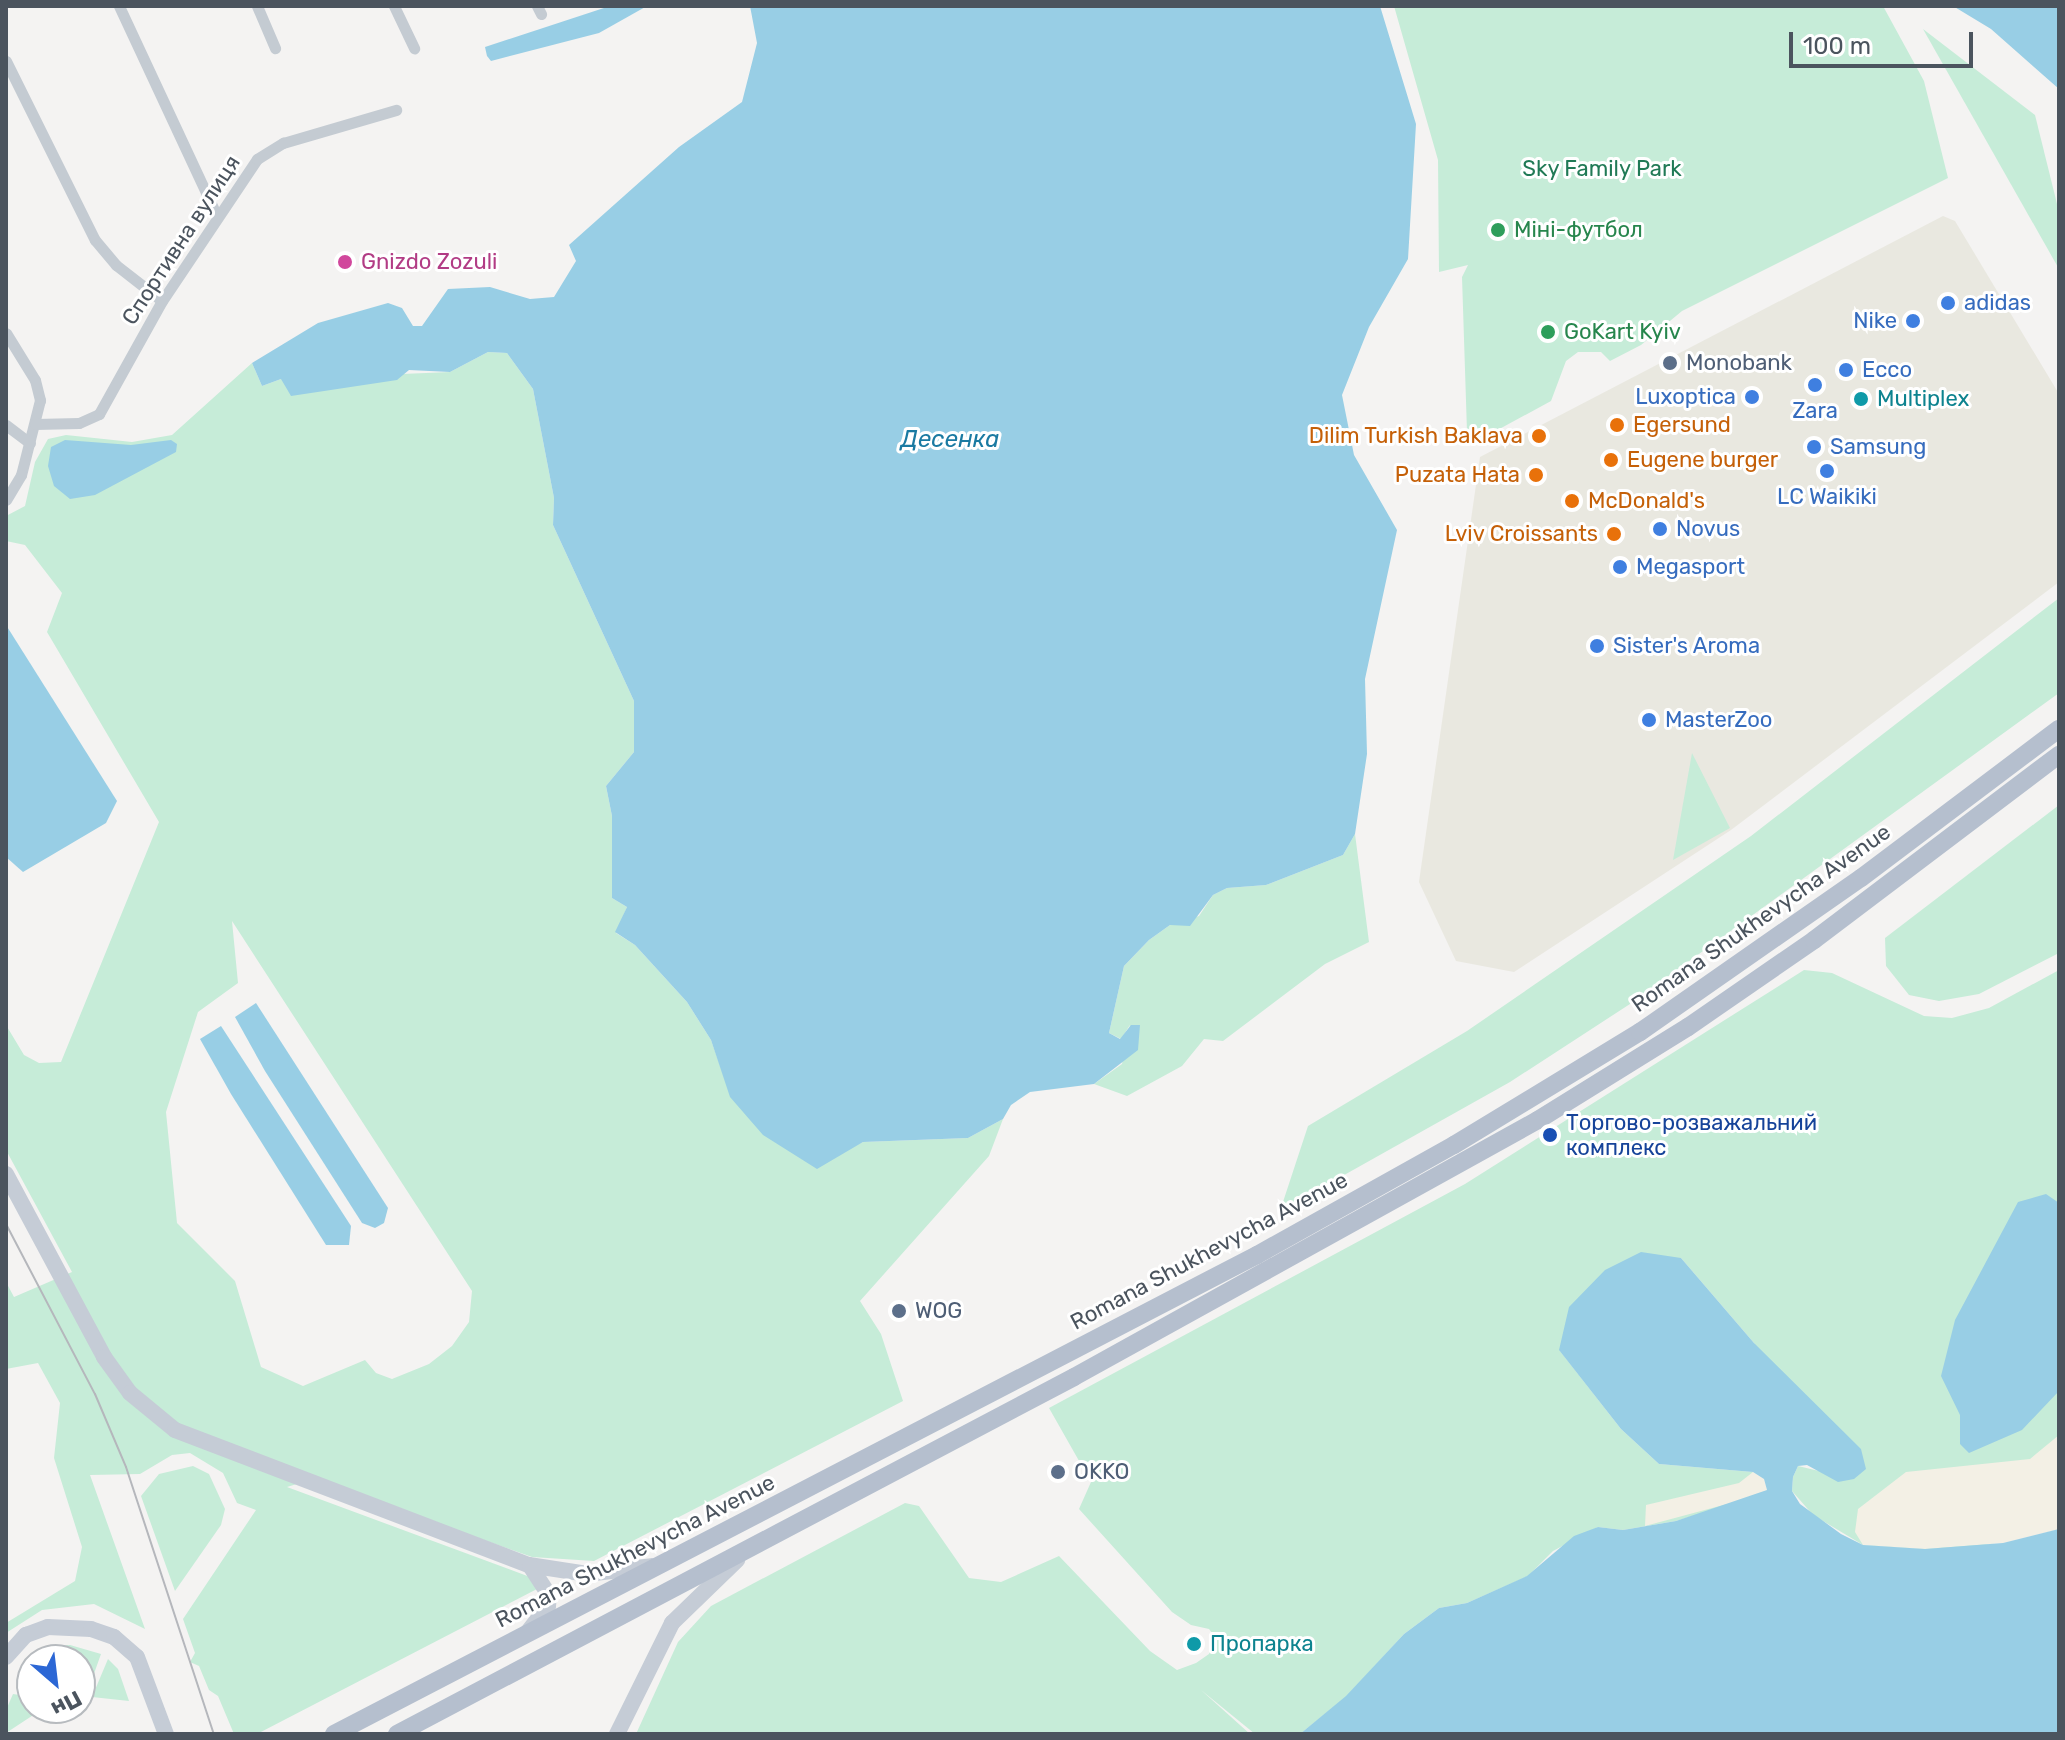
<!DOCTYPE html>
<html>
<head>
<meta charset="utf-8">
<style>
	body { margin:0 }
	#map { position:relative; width:2065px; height:1740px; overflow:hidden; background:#f4f3f2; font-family:Rubik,sans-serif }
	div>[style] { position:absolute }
	.commercial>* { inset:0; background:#e9e8e0 }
	.green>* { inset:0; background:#c6ecd8 }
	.sand>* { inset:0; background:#f3f0e5 }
	.water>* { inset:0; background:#98cee5 }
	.street>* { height:11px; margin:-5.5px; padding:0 5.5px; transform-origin:5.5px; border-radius:5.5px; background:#c4cbd2 }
	.secondary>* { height:16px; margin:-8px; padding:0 8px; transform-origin:8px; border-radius:8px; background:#c5ccd6 }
	.primary>* { height:18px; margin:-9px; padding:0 9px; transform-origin:9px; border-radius:9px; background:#b5bfce }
	.tram>* { height:2px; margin:-1px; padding:0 1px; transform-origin:1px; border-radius:1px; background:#b5b7bc }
	.dots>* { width:22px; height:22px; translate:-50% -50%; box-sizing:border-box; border:4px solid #fff; border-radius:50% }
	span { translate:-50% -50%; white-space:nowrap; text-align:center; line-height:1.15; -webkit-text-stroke:6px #fff; paint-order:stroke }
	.park-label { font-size:22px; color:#217a56 }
	.leisure-label { font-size:22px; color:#27864d }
	.left { translate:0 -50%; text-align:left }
	.street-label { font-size:22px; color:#4b545e }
	.hotel-label { font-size:22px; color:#b23c85 }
	.shop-label { font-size:22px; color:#366cbe }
	.right { translate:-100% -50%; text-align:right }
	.service-label { font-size:22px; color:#4e5e75 }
	.culture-label { font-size:22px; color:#0d838f }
	.food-label { font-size:22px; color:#c56008 }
	.transit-label { font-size:22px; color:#164399 }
	.water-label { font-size:24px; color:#1a7aa2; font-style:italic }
	.frame { position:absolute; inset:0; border:8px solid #4b545e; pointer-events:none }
	.north { position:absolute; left:16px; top:1644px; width:80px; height:80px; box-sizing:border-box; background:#fff; border:2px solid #b7bbbf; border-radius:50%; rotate:152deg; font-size:22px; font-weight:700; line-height:32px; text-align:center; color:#4b545e }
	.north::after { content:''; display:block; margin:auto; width:28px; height:36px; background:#2c67d5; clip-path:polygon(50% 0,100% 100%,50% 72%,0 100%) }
	.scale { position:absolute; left:1789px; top:32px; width:184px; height:36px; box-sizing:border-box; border:4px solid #4b545e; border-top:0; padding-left:10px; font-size:24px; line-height:28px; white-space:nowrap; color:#4b545e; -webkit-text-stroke:6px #fff; paint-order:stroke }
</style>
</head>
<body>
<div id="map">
	<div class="commercial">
		<div style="clip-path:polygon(1943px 216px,1955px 221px,2059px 394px,2059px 582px,1731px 830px,1514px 972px,1456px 961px,1419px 882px,1480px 457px)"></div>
	</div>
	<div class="green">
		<div style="clip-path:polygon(1394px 6px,1883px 6px,1924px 81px,1948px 178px,1682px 311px,1641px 345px,1610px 361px,1601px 352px,1578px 352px,1566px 361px,1551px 401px,1481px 439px,1467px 432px,1462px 277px,1468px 265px,1439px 272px,1438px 160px)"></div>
		<div style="clip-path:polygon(1923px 29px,2035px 115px,2059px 212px,2059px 269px)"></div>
		<div style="clip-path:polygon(evenodd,488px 352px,507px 353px,533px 389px,554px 498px,553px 525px,634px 701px,634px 752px,606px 786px,612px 816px,612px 898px,627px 907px,616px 933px,635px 945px,687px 1002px,711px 1040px,731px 1097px,835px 1155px,863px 1142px,968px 1138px,1003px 1119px,989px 1156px,860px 1301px,881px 1334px,903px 1401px,594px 1561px,532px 1557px,313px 1479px,287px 1487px,530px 1577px,537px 1589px,257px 1734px,234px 1734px,218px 1696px,209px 1690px,199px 1666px,190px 1662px,195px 1653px,183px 1619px,256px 1510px,237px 1503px,223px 1473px,190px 1453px,172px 1455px,140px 1474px,90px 1475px,145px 1629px,94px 1604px,42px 1610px,6px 1633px,6px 1623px,75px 1581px,82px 1547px,54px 1458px,60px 1403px,38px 1363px,6px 1369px,6px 1282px,14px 1297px,72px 1272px,6px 1150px,6px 1025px,24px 1055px,39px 1063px,61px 1062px,159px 822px,47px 632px,62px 593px,25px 545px,6px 541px,6px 516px,25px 506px,35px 462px,48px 439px,66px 435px,132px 442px,172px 435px,252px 363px,262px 386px,281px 379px,450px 372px,488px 352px,232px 921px,472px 1291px,469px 1322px,452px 1346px,429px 1364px,392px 1379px,376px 1373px,365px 1360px,303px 1386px,261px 1367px,235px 1281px,177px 1223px,166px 1112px,198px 1012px,238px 983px,232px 921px)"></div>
		<div style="clip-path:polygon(2059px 598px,2059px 693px,1630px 1004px,1510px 1082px,1280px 1211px,1308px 1126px,1467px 1031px,1751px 836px)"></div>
		<div style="clip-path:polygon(1692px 753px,1730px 828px,1673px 860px)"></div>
		<div style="clip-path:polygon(2059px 805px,2059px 953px,1979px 994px,1939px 1001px,1909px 995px,1886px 966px,1885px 938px)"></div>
		<div style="clip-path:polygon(1355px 834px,1369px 942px,1325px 964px,1223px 1041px,1204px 1039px,1182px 1066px,1127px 1096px,1094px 1084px,1122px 1064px,1130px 1025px,1121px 1039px,1109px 1033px,1124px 966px,1149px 940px,1170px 925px,1199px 916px,1213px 895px,1227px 888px,1266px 885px,1343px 855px)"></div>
		<div style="clip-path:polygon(1804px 970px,1832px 973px,1924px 1016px,1952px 1018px,1989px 1008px,2059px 970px,2059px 1529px,1976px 1547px,1925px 1549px,1863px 1545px,1813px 1515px,1792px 1491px,1793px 1477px,1798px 1466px,1819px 1471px,1754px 1343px,1681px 1258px,1560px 1351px,1621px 1429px,1659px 1464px,1753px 1472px,1757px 1496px,1676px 1521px,1623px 1530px,1598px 1527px,1553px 1551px,1528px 1576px,1467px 1603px,1439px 1608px,1404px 1634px,1346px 1697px,1300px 1734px,1255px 1734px,1201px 1690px,1250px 1734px,636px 1734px,678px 1642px,711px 1606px,905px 1503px,919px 1506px,969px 1578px,1001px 1582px,1059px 1556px,1150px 1651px,1177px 1670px,1196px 1663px,1209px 1654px,1215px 1637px,1209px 1629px,1191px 1625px,1172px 1612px,1079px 1509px,1091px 1482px,1049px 1408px,1465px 1184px)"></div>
		<div style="clip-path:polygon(193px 1466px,209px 1474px,225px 1509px,221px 1525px,175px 1591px,141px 1496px,159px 1474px)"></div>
		<div style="clip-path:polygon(70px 1645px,101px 1654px,91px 1682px,80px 1694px,80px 1660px,36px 1660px,56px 1646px)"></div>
		<div style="clip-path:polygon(108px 1659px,118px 1669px,129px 1701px,92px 1697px)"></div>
		<div style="clip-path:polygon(13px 1694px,32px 1697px,32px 1708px,44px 1708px,6px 1733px,6px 1710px)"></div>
	</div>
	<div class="sand">
		<div style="clip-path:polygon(2059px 1435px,2059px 1529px,2003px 1543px,1925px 1549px,1863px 1545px,1855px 1532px,1858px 1509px,1906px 1472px,2030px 1459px)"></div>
		<div style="clip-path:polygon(1753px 1472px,1764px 1479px,1767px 1490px,1757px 1496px,1645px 1526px,1646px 1505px,1739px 1483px)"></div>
	</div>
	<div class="water">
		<div style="clip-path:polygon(610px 6px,647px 6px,599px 33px,491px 61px,487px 56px,485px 47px)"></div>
		<div style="clip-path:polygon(750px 6px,1380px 6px,1416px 124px,1408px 259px,1369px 327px,1342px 395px,1354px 455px,1397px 530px,1365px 679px,1367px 754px,1355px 834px,1343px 855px,1266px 885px,1227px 888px,1213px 895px,1190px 926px,1170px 925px,1149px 940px,1124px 966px,1109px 1033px,1120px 1039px,1131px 1025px,1140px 1025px,1138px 1050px,1094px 1084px,1030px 1092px,1011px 1105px,1003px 1119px,968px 1138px,863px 1142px,817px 1169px,763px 1135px,730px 1097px,711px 1040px,687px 1002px,635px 945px,615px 932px,627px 907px,612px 898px,612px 816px,606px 786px,634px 752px,634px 701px,553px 525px,554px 498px,533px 389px,507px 353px,488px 352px,450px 372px,409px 370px,397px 380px,291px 396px,281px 379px,262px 386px,252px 363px,318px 323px,388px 303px,402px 308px,413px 326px,422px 326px,448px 289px,490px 287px,530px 299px,554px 297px,576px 261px,569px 245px,679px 147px,742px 102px,757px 43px)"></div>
		<div style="clip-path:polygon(1953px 6px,2059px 6px,2059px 89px,1991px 29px)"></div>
		<div style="clip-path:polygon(65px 440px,131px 445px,171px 440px,177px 444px,176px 452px,95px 495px,70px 499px,54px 486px,48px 466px,51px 447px)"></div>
		<div style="clip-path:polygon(6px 625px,117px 801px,106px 823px,23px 872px,6px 857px)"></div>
		<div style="clip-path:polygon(256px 1003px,388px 1208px,384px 1223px,375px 1228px,362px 1223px,265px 1071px,235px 1017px)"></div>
		<div style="clip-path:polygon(221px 1026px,351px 1226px,349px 1245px,326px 1245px,231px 1094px,200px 1039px)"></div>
		<div style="clip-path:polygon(2046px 1194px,2059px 1203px,2059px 1391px,2022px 1430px,1969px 1453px,1960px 1444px,1960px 1415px,1941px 1376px,1955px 1320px,2018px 1202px)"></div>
		<div style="clip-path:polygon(1641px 1252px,1681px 1258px,1754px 1343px,1861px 1449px,1866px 1469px,1854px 1479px,1838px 1482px,1807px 1465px,1798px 1466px,1793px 1477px,1792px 1491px,1800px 1504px,1841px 1534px,1863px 1545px,1925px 1549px,2003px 1543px,2059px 1529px,2059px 1734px,1300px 1734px,1346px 1696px,1404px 1634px,1439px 1608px,1467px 1603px,1527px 1576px,1574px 1536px,1598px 1527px,1623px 1530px,1676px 1521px,1767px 1490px,1764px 1479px,1753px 1472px,1659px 1464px,1621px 1429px,1559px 1350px,1569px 1307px,1605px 1270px)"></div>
	</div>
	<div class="street">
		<div style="left:119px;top:6px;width:230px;rotate:65deg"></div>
		<div style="left:257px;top:6px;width:46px;rotate:66.8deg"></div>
		<div style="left:394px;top:6px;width:47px;rotate:64.5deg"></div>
		<div style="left:537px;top:6px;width:9px;rotate:63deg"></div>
		<div style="left:6px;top:61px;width:200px;rotate:63.6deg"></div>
		<div style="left:95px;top:240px;width:33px;rotate:50deg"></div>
		<div style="left:116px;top:265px;width:58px;rotate:38deg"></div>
		<div style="left:6px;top:333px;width:55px;rotate:58.3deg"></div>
		<div style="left:35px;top:380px;width:21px;rotate:76deg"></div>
		<div style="left:40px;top:400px;width:77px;rotate:104.2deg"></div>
		<div style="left:21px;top:475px;width:29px;rotate:121deg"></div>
		<div style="left:35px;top:424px;width:44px;rotate:-1.3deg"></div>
		<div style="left:79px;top:423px;width:22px;rotate:-24deg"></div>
		<div style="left:99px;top:414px;width:129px;rotate:-60.9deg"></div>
		<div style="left:162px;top:301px;width:171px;rotate:-56.2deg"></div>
		<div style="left:257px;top:159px;width:31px;rotate:-32deg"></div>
		<div style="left:283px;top:143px;width:118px;rotate:-16.3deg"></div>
		<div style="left:6px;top:425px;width:30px;rotate:37deg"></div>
	</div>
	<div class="secondary">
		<div style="left:6px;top:1174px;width:208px;rotate:61.8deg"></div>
		<div style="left:104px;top:1357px;width:44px;rotate:54.2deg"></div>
		<div style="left:130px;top:1393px;width:58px;rotate:39.4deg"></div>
		<div style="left:175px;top:1430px;width:379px;rotate:20.9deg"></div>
		<div style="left:529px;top:1565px;width:59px;rotate:8.8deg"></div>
		<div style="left:587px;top:1574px;width:65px;rotate:-7deg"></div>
		<div style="left:527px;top:1633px;width:34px;rotate:-52deg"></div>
		<div style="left:548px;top:1606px;width:11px;rotate:-85deg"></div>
		<div style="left:549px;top:1595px;width:35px;rotate:-123deg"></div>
		<div style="left:6px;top:1657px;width:30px;rotate:-48deg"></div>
		<div style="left:26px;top:1635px;width:23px;rotate:-20deg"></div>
		<div style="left:48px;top:1627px;width:43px;rotate:2.7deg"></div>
		<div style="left:91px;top:1629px;width:24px;rotate:19deg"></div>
		<div style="left:114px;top:1637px;width:30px;rotate:41deg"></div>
		<div style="left:137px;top:1657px;width:82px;rotate:69.4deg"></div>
		<div style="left:617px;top:1734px;width:124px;rotate:-63.6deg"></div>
		<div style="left:672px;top:1623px;width:91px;rotate:-44.1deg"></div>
	</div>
	<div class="primary">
		<div style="left:334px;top:1734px;width:1040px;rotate:-27.43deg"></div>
		<div style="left:1257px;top:1255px;width:226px;rotate:-29.2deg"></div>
		<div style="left:1454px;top:1145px;width:218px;rotate:-31.3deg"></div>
		<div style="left:1640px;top:1032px;width:269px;rotate:-34.9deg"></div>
		<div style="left:1861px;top:878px;width:248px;rotate:-37deg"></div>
		<div style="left:397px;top:1734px;width:765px;rotate:-27.8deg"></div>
		<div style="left:1074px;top:1377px;width:530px;rotate:-28.98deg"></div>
		<div style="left:1538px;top:1120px;width:176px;rotate:-31.8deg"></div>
		<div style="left:1688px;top:1027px;width:153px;rotate:-34.6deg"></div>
		<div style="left:1814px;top:940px;width:307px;rotate:-37.1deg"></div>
	</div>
	<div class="tram">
		<div style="left:6px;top:1224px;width:192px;rotate:62.4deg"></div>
		<div style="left:95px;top:1394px;width:79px;rotate:67deg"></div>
		<div style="left:126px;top:1467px;width:281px;rotate:71.8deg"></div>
	</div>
	<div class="dots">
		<div style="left:1498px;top:230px;background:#2e9e5b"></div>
		<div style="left:345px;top:262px;background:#d1479c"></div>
		<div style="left:1948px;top:303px;background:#3f7fe0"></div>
		<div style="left:1913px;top:321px;background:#3f7fe0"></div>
		<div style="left:1548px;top:332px;background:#2e9e5b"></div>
		<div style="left:1670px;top:363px;background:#5c6f8a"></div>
		<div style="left:1846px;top:370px;background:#3f7fe0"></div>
		<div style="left:1815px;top:385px;background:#3f7fe0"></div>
		<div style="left:1752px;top:397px;background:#3f7fe0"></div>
		<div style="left:1861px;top:399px;background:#0f9aa8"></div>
		<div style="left:1617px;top:425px;background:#e8710a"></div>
		<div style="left:1539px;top:436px;background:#e8710a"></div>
		<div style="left:1814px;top:447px;background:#3f7fe0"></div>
		<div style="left:1611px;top:460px;background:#e8710a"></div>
		<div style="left:1827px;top:471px;background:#3f7fe0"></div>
		<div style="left:1536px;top:475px;background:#e8710a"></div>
		<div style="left:1572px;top:501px;background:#e8710a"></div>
		<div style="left:1660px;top:529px;background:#3f7fe0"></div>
		<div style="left:1614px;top:534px;background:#e8710a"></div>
		<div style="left:1620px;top:567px;background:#3f7fe0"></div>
		<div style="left:1597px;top:646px;background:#3f7fe0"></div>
		<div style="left:1649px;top:720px;background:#3f7fe0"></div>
		<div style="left:1550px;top:1135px;background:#1a4fb4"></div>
		<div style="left:899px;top:1311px;background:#5c6f8a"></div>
		<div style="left:1058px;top:1472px;background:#5c6f8a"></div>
		<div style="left:1194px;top:1644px;background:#0f9aa8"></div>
	</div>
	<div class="park-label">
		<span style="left:1602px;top:169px">Sky Family Park</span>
	</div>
	<div class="leisure-label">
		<span class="left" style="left:1514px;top:230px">Міні-футбол</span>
		<span class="left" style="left:1564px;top:332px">GoKart Kyiv</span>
	</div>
	<div class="street-label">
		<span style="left:181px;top:240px;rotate:-57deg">Спортивна вулиця</span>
		<span style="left:1761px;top:918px;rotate:-35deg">Romana Shukhevycha Avenue</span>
		<span style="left:1209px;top:1251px;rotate:-28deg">Romana Shukhevycha Avenue</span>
		<span style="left:635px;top:1551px;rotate:-27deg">Romana Shukhevycha Avenue</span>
	</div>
	<div class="hotel-label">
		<span class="left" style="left:361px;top:262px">Gnizdo Zozuli</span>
	</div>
	<div class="shop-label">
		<span class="left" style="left:1964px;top:303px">adidas</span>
		<span class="right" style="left:1897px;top:321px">Nike</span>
		<span class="left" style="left:1862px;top:370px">Ecco</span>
		<span class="right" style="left:1736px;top:397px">Luxoptica</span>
		<span style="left:1815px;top:411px">Zara</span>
		<span class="left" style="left:1830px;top:447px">Samsung</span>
		<span style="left:1827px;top:497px">LC Waikiki</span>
		<span class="left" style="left:1676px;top:529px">Novus</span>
		<span class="left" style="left:1636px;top:567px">Megasport</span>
		<span class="left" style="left:1613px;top:646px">Sister's Aroma</span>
		<span class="left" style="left:1665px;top:720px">MasterZoo</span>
	</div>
	<div class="service-label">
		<span class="left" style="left:1686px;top:363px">Monobank</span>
		<span class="left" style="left:915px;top:1311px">WOG</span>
		<span class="left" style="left:1074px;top:1472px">OKKO</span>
	</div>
	<div class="culture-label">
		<span class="left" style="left:1877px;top:399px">Multiplex</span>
		<span class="left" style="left:1210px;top:1644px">Пропарка</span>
	</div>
	<div class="food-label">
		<span class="left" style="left:1633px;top:425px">Egersund</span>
		<span class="right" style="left:1523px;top:436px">Dilim Turkish Baklava</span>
		<span class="left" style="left:1627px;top:460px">Eugene burger</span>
		<span class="right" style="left:1520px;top:475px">Puzata Hata</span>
		<span class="left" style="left:1588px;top:501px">McDonald's</span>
		<span class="right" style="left:1598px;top:534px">Lviv Croissants</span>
	</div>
	<div class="transit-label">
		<span class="left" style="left:1566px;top:1135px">Торгово-розважальний<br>комплекс</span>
	</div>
	<div class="water-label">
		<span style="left:950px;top:440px">Десенка</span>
	</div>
	<div class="frame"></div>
	<div class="north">Пн</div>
	<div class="scale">100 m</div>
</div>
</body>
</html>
